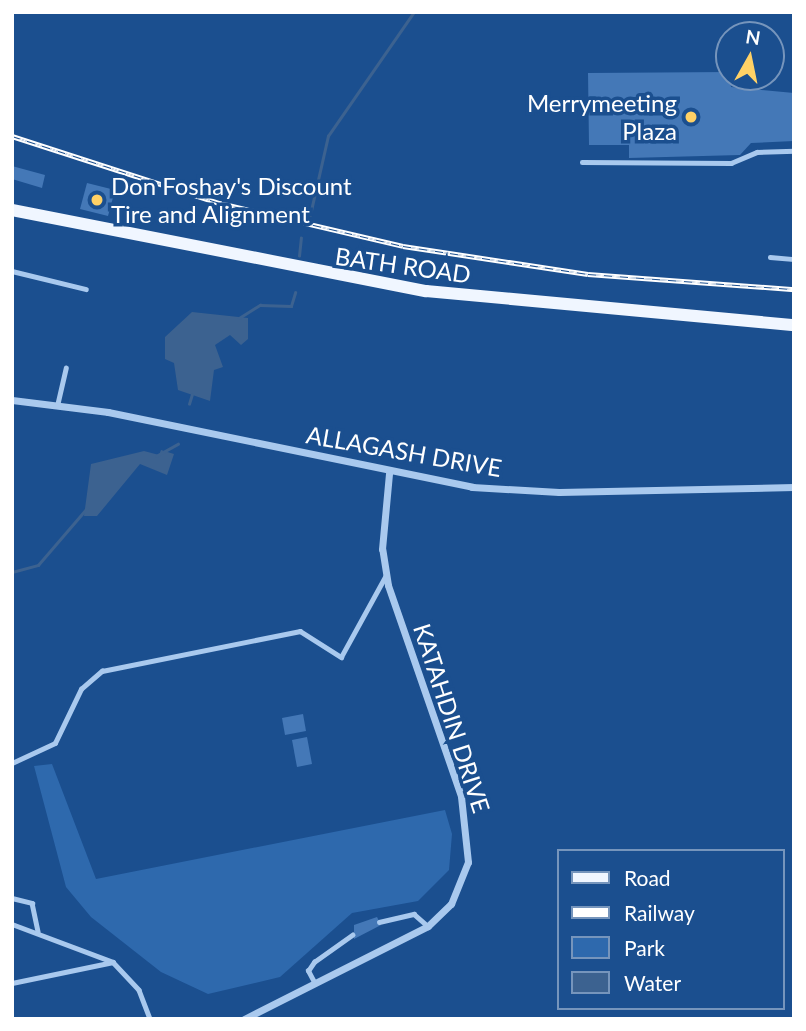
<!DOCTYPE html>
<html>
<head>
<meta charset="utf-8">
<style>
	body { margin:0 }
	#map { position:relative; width:806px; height:1031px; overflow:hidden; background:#1b4f8f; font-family:Lato,sans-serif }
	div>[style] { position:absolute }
	.green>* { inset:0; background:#2e69ad }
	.water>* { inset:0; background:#3c6290 }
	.stream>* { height:2.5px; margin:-1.25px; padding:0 1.25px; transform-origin:1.25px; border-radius:1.25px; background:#3c6290 }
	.building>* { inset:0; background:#4478b7 }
	.service>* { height:4.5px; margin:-2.25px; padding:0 2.25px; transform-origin:2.25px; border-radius:2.25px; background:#a9c9ee }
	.minor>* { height:7px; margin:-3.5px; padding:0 3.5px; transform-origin:3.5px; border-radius:3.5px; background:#a9c9ee }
	.primary>* { height:12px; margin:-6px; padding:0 6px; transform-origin:6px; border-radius:6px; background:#f0f6ff }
	.rail>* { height:5px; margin-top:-2.5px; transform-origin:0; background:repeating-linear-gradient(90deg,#1b4f8f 0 8px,#fff 0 16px); box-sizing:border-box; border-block:2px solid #fff }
	.dots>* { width:19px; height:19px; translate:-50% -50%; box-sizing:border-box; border:4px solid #1b4f8f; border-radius:50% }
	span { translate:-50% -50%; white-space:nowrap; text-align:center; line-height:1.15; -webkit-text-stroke:7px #1b4f8f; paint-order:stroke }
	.poi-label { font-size:24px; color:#fff }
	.right { translate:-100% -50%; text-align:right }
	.left { translate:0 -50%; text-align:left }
	.street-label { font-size:24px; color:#fff }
	.frame { position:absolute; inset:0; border:14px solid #fff; pointer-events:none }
	.legend { position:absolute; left:557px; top:849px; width:228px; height:161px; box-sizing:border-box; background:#1b4f8f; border:2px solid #7695bc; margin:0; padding:9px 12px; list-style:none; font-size:21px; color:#fff }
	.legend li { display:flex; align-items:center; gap:14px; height:35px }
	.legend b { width:35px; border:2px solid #7695bc }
	.north { position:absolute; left:715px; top:21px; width:70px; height:70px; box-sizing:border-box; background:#1b4f8f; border:2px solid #7695bc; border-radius:50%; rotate:9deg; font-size:19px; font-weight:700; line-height:28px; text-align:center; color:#fff }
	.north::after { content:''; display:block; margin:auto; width:24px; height:32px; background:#ffd166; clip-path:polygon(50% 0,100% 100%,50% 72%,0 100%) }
</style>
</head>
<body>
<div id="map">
	<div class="green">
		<div style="clip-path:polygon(52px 764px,96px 879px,445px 810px,452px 834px,449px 870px,418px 901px,352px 913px,280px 977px,208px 994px,161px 972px,91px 917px,66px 887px,34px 766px)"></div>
	</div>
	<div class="water">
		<div style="clip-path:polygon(192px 312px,248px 318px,248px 339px,241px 345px,230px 335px,215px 345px,223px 367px,214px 370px,210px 401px,178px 390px,174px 363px,165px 359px,165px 337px)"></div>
		<div style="clip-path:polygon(161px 450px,174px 454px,167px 475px,140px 464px,97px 516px,84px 516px,91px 464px,144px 451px,159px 455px)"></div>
	</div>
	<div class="stream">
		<div style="left:310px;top:215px;width:81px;rotate:-77.2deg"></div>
		<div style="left:328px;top:136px;width:151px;rotate:-55.3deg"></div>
		<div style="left:299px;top:256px;width:18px;rotate:-84deg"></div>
		<div style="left:239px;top:318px;width:25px;rotate:-32deg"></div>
		<div style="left:260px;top:305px;width:31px;rotate:2deg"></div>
		<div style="left:291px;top:306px;width:14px;rotate:-73deg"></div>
		<div style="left:189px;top:404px;width:10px;rotate:-73deg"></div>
		<div style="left:156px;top:456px;width:25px;rotate:-29deg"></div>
		<div style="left:12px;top:572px;width:27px;rotate:-15deg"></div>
		<div style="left:38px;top:565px;width:75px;rotate:-49.3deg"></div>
	</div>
	<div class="building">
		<div style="clip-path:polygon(729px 72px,731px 87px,794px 93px,794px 141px,751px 143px,740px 155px,629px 158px,629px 145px,589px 145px,588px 73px)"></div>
		<div style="clip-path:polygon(12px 166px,45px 175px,42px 188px,12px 179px)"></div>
		<div style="clip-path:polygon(87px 183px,115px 190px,108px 216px,80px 209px)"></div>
		<div style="clip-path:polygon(303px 714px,306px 731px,285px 735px,282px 718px)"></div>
		<div style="clip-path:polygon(307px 737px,312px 764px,297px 767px,292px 740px)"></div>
		<div style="clip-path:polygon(377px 917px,381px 925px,354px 939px,354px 925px)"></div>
	</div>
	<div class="service">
		<div style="left:582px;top:162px;width:149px;rotate:0.4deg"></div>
		<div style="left:731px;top:163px;width:28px;rotate:-23deg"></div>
		<div style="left:757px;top:152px;width:37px;rotate:-2deg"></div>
		<div style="left:770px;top:257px;width:24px;rotate:5deg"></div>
		<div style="left:12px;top:271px;width:76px;rotate:13.7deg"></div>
		<div style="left:57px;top:406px;width:39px;rotate:-77deg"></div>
		<div style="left:12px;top:763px;width:47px;rotate:-24.9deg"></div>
		<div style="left:55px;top:743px;width:60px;rotate:-64.3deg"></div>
		<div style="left:81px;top:689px;width:28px;rotate:-41deg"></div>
		<div style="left:102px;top:671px;width:202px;rotate:-11.4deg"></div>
		<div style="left:300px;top:631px;width:49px;rotate:32.4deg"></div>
		<div style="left:341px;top:657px;width:94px;rotate:-61.2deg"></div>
		<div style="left:12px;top:898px;width:21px;rotate:14deg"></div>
		<div style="left:32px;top:903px;width:29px;rotate:78deg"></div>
		<div style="left:379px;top:922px;width:36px;rotate:-13deg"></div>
		<div style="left:414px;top:914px;width:18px;rotate:41deg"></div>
		<div style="left:12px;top:924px;width:108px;rotate:20.6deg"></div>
		<div style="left:113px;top:962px;width:38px;rotate:47deg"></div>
		<div style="left:139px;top:990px;width:31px;rotate:69deg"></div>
		<div style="left:12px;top:983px;width:103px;rotate:-11.7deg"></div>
		<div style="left:315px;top:984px;width:15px;rotate:-118deg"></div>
		<div style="left:308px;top:971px;width:11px;rotate:-56deg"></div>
		<div style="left:314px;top:962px;width:47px;rotate:-35.4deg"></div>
	</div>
	<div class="minor">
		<div style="left:12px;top:400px;width:97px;rotate:7.1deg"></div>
		<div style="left:108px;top:412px;width:372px;rotate:11.6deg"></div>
		<div style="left:472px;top:487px;width:87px;rotate:3.3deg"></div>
		<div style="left:559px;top:492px;width:235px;rotate:-1.2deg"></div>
		<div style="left:244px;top:1019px;width:206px;rotate:-26.8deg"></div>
		<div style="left:428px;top:926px;width:32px;rotate:-44deg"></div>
		<div style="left:451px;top:904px;width:45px;rotate:-68deg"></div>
		<div style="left:468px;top:862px;width:66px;rotate:-96.1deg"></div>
		<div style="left:461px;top:796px;width:223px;rotate:-109.1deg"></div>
		<div style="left:388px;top:585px;width:36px;rotate:-99deg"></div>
		<div style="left:382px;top:549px;width:76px;rotate:-84.7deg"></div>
	</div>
	<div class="primary">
		<div style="left:12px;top:210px;width:422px;rotate:11.1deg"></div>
		<div style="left:426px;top:291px;width:370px;rotate:5.3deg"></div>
	</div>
	<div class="rail">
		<div style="left:12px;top:136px;width:219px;rotate:17.9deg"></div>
		<div style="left:220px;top:203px;width:188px;rotate:13.2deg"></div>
		<div style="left:403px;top:246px;width:187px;rotate:8.6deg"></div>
		<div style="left:588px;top:274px;width:207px;rotate:4.2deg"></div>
	</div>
	<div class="dots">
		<div style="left:691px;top:117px;background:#ffd166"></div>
		<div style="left:97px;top:200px;background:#ffd166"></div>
	</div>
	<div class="poi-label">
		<span class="right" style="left:677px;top:117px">Merrymeeting<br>Plaza</span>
		<span class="left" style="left:111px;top:200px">Don Foshay's Discount<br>Tire and Alignment</span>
	</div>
	<div class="street-label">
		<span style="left:403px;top:265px;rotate:8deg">BATH ROAD</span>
		<span style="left:404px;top:451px;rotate:10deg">ALLAGASH DRIVE</span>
		<span style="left:452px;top:718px;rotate:72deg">KATAHDIN DRIVE</span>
	</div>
	<div class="frame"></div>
	<ul class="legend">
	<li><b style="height:9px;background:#f0f6ff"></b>Road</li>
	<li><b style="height:9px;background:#fff"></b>Railway</li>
	<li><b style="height:19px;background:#2e69ad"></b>Park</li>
	<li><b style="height:19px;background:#3c6290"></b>Water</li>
	</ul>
	<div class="north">N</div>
</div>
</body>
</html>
